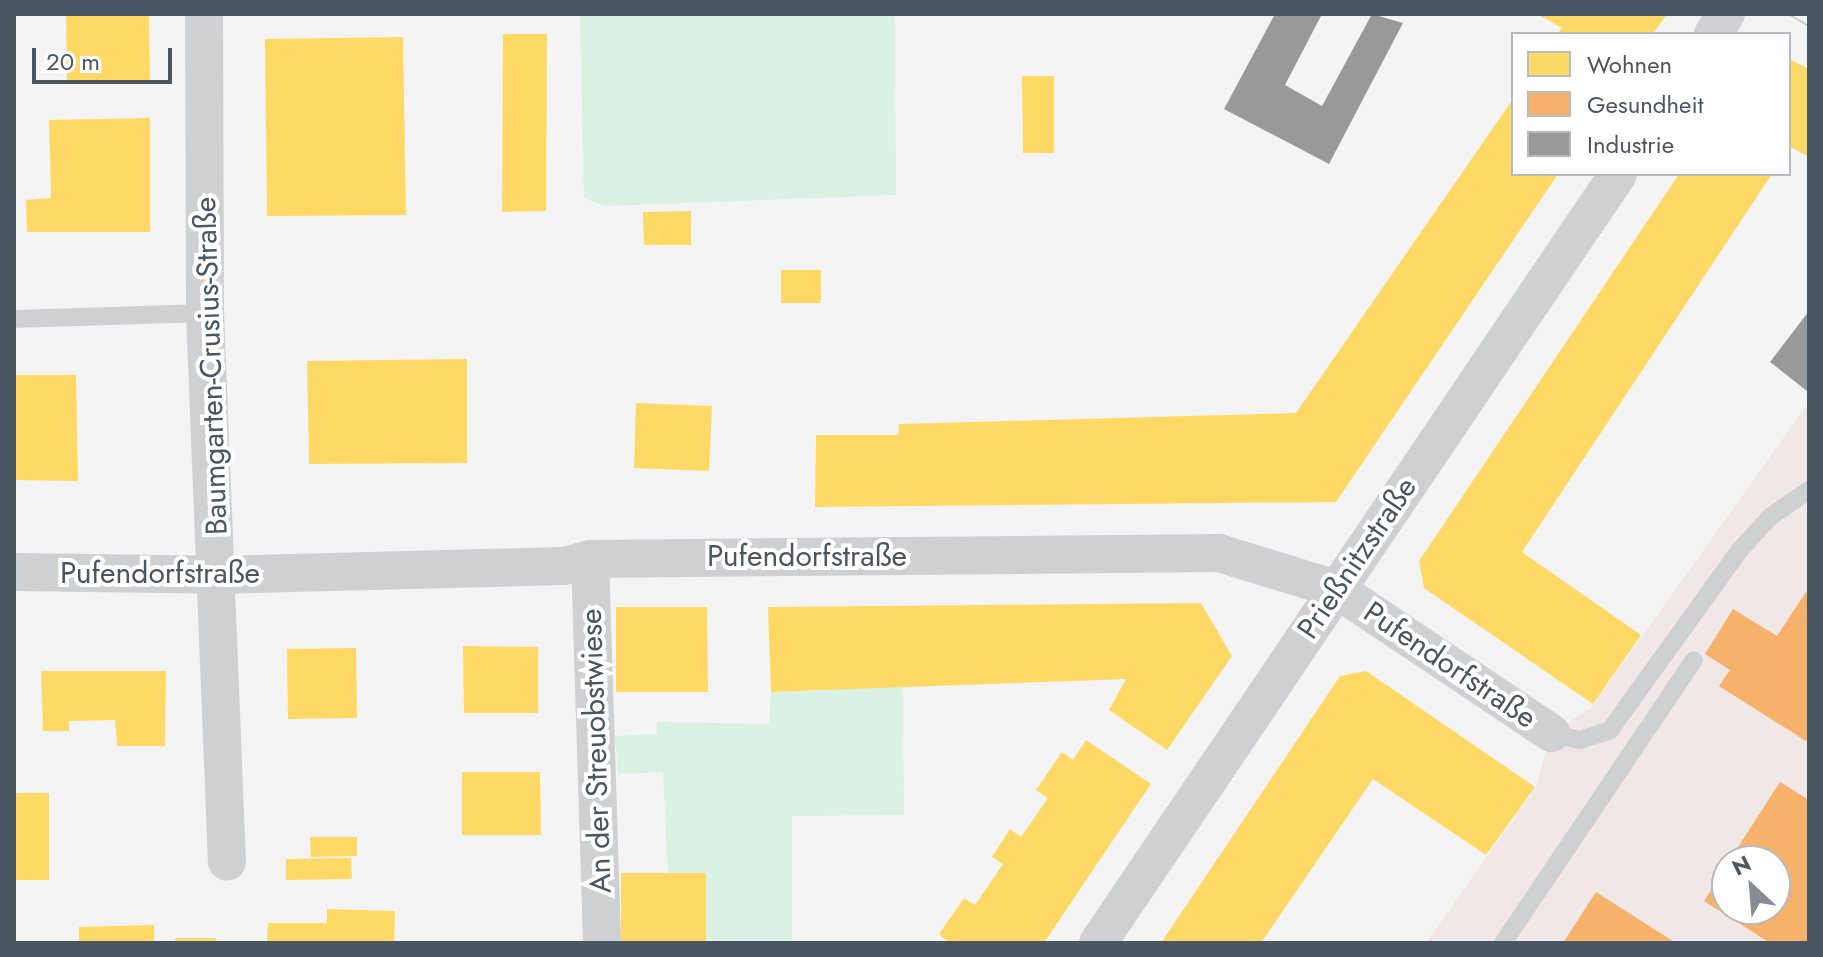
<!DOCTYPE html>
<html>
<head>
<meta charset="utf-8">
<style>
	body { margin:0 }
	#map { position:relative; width:1823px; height:957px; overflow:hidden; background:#f4f4f4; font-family:Jost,sans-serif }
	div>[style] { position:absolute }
	.medical>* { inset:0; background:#f1e7e6 }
	.green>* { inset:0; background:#d9f2e3 }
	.homes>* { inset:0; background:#ffd966 }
	.health>* { inset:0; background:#f6b26b }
	.industry>* { inset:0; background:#999 }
	.service>* { height:18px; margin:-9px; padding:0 9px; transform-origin:9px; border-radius:9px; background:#ced0d2 }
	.minor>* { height:38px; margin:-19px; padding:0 19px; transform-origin:19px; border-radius:19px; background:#ced0d2 }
	.tram>* { height:2px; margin:-1px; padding:0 1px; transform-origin:1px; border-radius:1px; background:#c9cacc }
	span { translate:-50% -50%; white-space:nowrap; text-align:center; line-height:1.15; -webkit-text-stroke:8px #fff; paint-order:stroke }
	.street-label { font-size:30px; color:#4a5661 }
	.frame { position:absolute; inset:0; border:16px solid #4a5661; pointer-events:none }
	.legend { position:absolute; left:1511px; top:32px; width:280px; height:144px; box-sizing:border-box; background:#fff; border:2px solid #b7bbc0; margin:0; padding:10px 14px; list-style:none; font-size:24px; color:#4a5661 }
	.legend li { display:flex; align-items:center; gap:16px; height:40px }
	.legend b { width:40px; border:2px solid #b7bbc0 }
	.north { position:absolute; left:1711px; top:845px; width:80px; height:80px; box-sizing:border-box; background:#fff; border:2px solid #b7bbc0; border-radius:50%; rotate:334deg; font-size:22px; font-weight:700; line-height:32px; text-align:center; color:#4a5661 }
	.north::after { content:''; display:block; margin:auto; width:28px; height:36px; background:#868d94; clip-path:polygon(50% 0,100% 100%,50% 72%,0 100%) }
	.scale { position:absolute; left:32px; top:48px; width:140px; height:36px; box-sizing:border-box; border:4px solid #4a5661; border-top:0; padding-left:10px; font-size:24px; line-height:28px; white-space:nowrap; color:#4a5661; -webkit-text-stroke:6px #fff; paint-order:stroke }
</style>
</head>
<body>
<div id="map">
	<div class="medical">
		<div style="clip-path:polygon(evenodd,1809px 402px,1809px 943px,1426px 943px,1536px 787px,1551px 733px,1591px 708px,1809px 402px,1727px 861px,1775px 861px,1775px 909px,1727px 909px,1727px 861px)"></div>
	</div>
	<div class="green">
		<div style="clip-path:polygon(580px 14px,895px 14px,896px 195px,605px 206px,584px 198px)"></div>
		<div style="clip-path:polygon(903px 687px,904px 815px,792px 816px,792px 943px,706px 943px,668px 873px,663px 772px,618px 774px,615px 736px,657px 734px,657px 722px,769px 724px,771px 692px)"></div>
	</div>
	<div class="homes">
		<div style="clip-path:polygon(149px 14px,150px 80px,67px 83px,66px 16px)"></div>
		<div style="clip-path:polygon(1537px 14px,1667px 14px,1653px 34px,1557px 34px,1562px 28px)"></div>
		<div style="clip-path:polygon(503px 34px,547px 34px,546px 211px,502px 212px)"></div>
		<div style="clip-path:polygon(403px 37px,406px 215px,267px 216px,265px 39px)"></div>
		<div style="clip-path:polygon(1789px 59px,1809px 69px,1809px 157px,1789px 146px)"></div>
		<div style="clip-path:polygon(1022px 76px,1054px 76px,1054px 153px,1023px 153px)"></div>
		<div style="clip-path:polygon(1513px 99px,1513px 174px,1558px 174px,1336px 502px,815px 507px,816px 435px,898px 435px,899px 424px,1296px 413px)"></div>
		<div style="clip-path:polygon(150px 118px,150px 232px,27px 232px,26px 200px,51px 198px,49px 120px)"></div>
		<div style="clip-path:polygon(1679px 174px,1772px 174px,1522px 552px,1641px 635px,1593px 704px,1424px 588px,1419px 561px)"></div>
		<div style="clip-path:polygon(691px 211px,691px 245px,644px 245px,643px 212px)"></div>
		<div style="clip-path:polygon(781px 270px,821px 270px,821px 303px,781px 303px)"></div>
		<div style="clip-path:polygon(467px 359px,467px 463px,309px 464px,307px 361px)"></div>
		<div style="clip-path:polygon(14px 375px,76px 375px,78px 481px,14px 480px)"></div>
		<div style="clip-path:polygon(636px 403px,712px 406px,709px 471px,634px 468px)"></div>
		<div style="clip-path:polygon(1201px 603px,1232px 656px,1167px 750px,1109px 710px,1126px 679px,771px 692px,768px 607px)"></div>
		<div style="clip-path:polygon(616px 607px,707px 607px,708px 692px,616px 692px)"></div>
		<div style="clip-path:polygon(463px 646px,538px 647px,538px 713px,464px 713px)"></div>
		<div style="clip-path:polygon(356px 648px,357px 718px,288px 719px,287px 649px)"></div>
		<div style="clip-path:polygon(41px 671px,166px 671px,165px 746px,117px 746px,115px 720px,69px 721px,69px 731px,43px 731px)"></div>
		<div style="clip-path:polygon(1366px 671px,1535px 787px,1486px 855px,1373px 779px,1261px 943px,1161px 943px,1340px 676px)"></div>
		<div style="clip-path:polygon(1086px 740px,1151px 784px,1101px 858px,1044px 943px,949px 943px,939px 934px,964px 898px,975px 905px,1003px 864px,992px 857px,1010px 829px,1021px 837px,1048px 798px,1036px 790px,1062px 752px,1073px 760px)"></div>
		<div style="clip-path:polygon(462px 772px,540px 772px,541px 835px,462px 835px)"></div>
		<div style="clip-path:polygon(14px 793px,49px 793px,49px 880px,14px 880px)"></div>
		<div style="clip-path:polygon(310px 837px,357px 837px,357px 856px,311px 857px)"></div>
		<div style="clip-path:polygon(351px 858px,352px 879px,286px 880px,286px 859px)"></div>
		<div style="clip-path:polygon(621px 873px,706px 873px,706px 943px,621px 943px)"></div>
		<div style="clip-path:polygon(327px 909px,395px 911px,394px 943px,267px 943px,268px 923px,327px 923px)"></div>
		<div style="clip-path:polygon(154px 925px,154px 943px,79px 943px,79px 927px)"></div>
		<div style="clip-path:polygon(175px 938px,216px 938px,217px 943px,176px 943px)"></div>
	</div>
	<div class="health">
		<div style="clip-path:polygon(1806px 592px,1809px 594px,1809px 743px,1719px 686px,1730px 670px,1705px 654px,1733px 609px,1777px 636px)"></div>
		<div style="clip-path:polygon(1780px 782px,1809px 800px,1809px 943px,1770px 943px,1704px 901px,1727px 865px,1727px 909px,1775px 909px,1775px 861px,1729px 861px)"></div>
		<div style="clip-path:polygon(1596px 892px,1676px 943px,1563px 943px)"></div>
	</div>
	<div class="industry">
		<div style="clip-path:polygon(1275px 14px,1322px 14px,1285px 85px,1322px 106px,1372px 14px,1403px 23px,1329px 164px,1224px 109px)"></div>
		<div style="clip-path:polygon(1809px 311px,1809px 389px,1807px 391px,1770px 362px)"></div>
	</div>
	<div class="service">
		<div style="left:14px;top:319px;width:191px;rotate:-1.8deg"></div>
		<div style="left:1551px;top:733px;width:30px;rotate:14deg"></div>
		<div style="left:1580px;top:740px;width:32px;rotate:-18deg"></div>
		<div style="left:1610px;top:730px;width:221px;rotate:-54.2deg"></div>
		<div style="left:1739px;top:551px;width:46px;rotate:-47.6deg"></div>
		<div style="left:1770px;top:517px;width:47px;rotate:-34.7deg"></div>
		<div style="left:1503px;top:943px;width:341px;rotate:-56deg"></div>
	</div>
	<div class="minor">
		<div style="left:204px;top:14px;width:299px;rotate:89.8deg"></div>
		<div style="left:205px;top:313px;width:549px;rotate:87.71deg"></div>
		<div style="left:1713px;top:34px;width:24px;rotate:-57deg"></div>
		<div style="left:590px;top:559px;width:384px;rotate:88.2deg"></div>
		<div style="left:14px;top:572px;width:205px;rotate:0.8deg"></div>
		<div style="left:219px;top:575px;width:345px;rotate:-1.5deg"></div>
		<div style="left:564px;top:566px;width:27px;rotate:-15deg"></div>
		<div style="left:590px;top:559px;width:629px;rotate:-0.55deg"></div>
		<div style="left:1219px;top:553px;width:122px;rotate:17.1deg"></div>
		<div style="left:1336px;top:589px;width:259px;rotate:33.8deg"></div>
		<div style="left:1098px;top:943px;width:928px;rotate:-55.93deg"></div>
	</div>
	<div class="tram">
		<div style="left:1788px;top:14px;width:24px;rotate:30deg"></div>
	</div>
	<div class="street-label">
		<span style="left:211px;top:366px;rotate:-92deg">Baumgarten-Crusius-Straße</span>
		<span style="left:807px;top:556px">Pufendorfstraße</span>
		<span style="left:1357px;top:558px;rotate:-56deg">Prießnitzstraße</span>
		<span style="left:160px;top:573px">Pufendorfstraße</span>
		<span style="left:1450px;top:665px;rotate:34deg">Pufendorfstraße</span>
		<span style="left:596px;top:751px;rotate:-92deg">An der Streuobstwiese</span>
	</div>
	<div class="frame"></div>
	<ul class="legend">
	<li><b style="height:22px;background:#ffd966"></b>Wohnen</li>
	<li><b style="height:22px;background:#f6b26b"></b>Gesundheit</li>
	<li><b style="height:22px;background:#999"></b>Industrie</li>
	</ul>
	<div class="north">N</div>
	<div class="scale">20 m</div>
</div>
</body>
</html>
